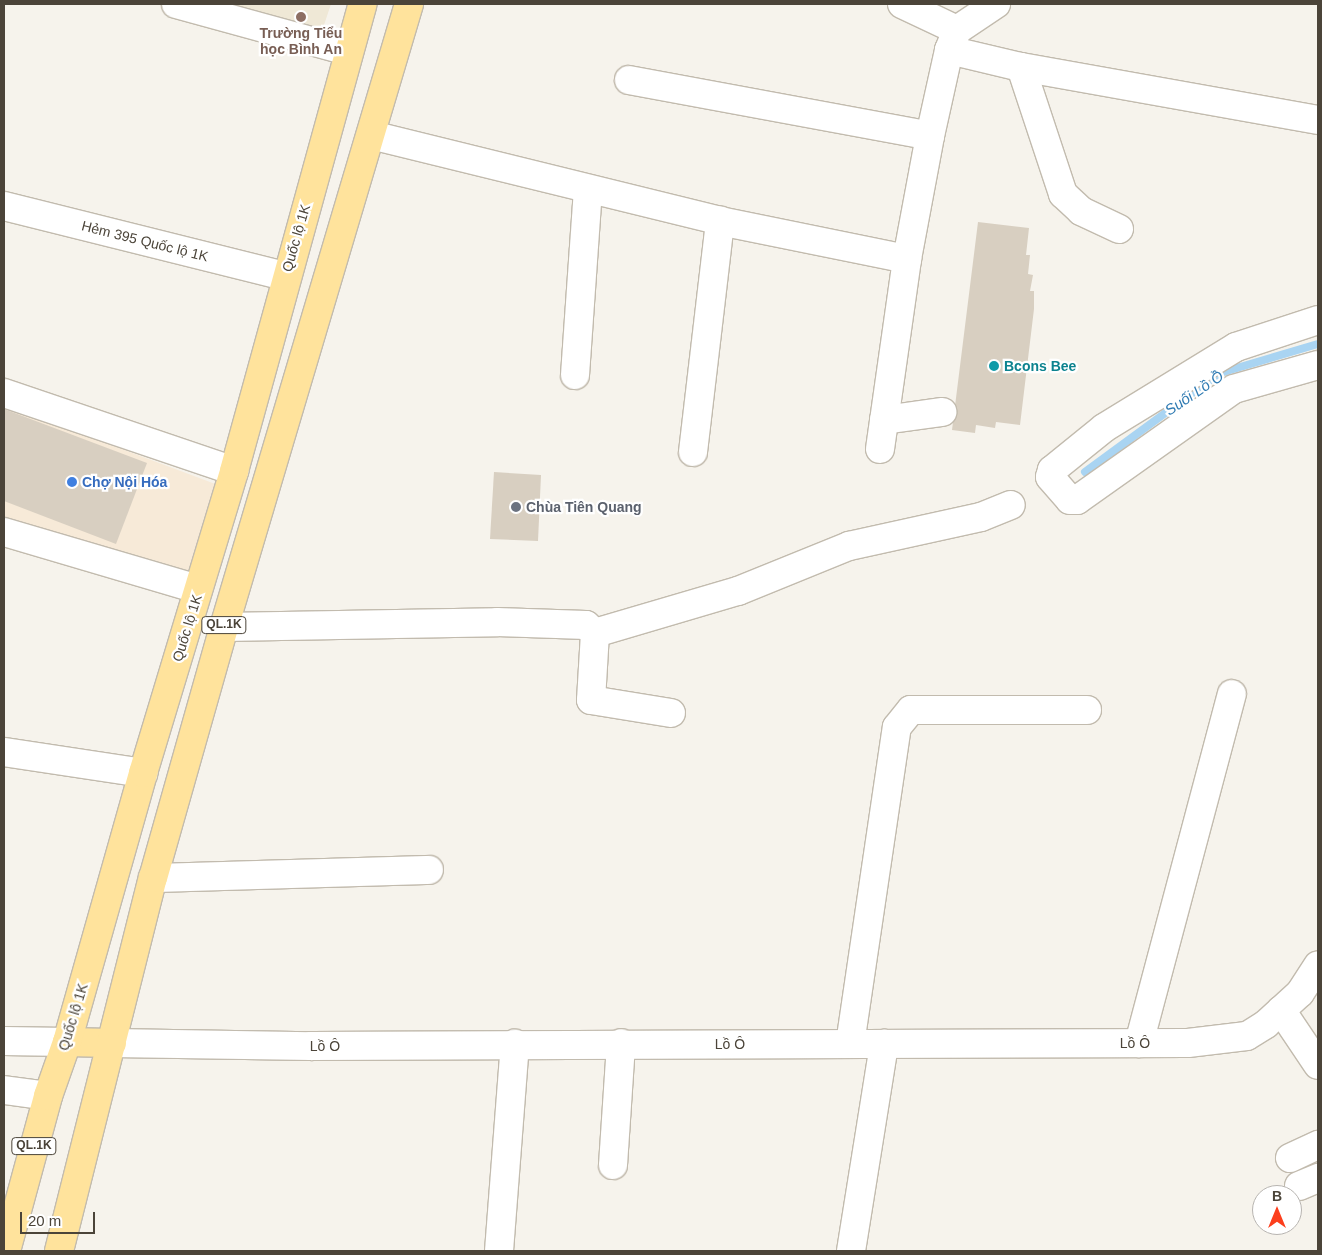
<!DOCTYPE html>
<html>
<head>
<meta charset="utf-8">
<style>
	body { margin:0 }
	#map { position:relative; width:1322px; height:1255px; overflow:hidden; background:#f6f3ec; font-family:Helvetica,sans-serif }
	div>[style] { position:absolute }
	.commercial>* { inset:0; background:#f7ead8 }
	.education>* { inset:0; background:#efe8d6 }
	.stream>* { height:8px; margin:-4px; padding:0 4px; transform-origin:4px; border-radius:4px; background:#a9d4f2 }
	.building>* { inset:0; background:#d8cfc1 }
	.roads { filter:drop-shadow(1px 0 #c2bbae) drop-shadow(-1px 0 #c2bbae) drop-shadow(0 1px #c2bbae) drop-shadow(0 -1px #c2bbae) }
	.minor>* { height:28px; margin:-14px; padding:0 14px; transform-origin:14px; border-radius:14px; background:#fff }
	.major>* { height:28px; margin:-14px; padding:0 14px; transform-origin:14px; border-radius:14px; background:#ffe39c }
	.dots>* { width:14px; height:14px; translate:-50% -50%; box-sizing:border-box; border:2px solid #fff; border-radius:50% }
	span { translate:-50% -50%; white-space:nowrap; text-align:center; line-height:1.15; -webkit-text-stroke:4.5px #fff; paint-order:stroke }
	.shield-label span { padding:1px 4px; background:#fff; border:1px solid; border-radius:4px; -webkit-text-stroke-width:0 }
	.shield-label { font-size:12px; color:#4b4439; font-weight:700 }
	.education-label { font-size:14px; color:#785e54; font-weight:700 }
	.street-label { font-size:14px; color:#4b4439 }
	.culture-label { font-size:14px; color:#0d838f; font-weight:700 }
	.left { translate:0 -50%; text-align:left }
	.shop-label { font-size:14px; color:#366cbe; font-weight:700 }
	.worship-label { font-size:14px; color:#5b616d; font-weight:700 }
	.water-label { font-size:15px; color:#2e7ab2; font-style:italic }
	.frame { position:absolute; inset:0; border:5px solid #4b4439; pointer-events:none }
	.north { position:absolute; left:1252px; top:1185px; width:50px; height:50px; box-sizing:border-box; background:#fff; border:1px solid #b7b4b0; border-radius:50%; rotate:0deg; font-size:14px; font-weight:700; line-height:20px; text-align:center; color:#4b4439 }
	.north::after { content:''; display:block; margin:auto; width:18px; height:22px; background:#fc3f1d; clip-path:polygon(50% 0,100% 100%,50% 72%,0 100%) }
	.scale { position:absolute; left:20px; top:1212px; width:75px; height:22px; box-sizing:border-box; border:2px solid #4b4439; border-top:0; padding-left:6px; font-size:15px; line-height:18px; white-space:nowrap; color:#4b4439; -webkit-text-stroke:4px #fff; paint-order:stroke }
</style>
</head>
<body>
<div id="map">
	<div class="commercial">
		<div style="clip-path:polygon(4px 405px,218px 485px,188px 579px,4px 528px)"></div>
	</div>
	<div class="education">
		<div style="clip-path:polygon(226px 4px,331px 4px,322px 31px)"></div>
	</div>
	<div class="stream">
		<div style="left:1085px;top:472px;width:167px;rotate:-36.3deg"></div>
		<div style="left:1220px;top:373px;width:102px;rotate:-16.5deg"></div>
	</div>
	<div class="building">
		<div style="clip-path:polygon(978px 222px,1029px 228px,1026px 255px,1030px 255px,1028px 274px,1033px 275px,1030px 291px,1034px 291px,1034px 309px,1020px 425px,996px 422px,995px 428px,976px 425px,975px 433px,952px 430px)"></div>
		<div style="clip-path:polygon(4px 409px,147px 463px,116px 544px,4px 501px)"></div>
		<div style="clip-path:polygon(494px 472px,541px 475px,538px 541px,490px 539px)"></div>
	</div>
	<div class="roads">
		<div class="minor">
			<div style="left:176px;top:4px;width:178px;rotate:15.3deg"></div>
			<div style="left:902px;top:4px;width:61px;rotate:25.3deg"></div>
			<div style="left:957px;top:30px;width:47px;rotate:-33.7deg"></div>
			<div style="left:949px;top:50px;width:74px;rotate:13.3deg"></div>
			<div style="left:1021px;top:67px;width:302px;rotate:10.1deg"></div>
			<div style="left:1021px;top:67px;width:134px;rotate:71.7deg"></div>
			<div style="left:1063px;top:194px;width:25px;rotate:43deg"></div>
			<div style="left:1081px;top:211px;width:42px;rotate:25.3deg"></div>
			<div style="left:629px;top:80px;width:306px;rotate:10.5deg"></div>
			<div style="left:371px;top:135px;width:359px;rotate:13.8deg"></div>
			<div style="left:720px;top:221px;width:191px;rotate:11.5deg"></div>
			<div style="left:4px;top:206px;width:290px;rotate:14deg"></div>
			<div style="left:1318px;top:320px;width:86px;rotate:161.8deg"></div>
			<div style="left:1236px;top:347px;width:155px;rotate:148.5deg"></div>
			<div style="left:1104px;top:428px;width:67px;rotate:141.1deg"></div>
			<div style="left:1052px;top:470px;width:7px;rotate:106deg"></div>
			<div style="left:1050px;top:477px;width:30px;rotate:49deg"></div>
			<div style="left:1070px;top:500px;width:7px"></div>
			<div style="left:1077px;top:500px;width:192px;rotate:-35.3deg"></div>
			<div style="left:1234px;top:389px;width:87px;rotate:-15.9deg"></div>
			<div style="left:575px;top:375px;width:186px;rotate:-86deg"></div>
			<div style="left:4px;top:393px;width:243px;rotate:18.7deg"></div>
			<div style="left:884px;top:420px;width:59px;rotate:-7.9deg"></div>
			<div style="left:880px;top:449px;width:192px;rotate:-81.9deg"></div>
			<div style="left:907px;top:259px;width:125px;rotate:-79.4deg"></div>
			<div style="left:930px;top:136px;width:88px;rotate:-77.5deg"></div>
			<div style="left:949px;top:50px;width:22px;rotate:-68deg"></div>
			<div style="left:693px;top:452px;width:233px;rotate:-83.3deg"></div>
			<div style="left:4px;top:532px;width:202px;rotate:16.4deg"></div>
			<div style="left:224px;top:627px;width:273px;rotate:-1deg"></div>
			<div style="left:497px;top:622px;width:89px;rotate:1.9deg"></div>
			<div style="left:586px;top:625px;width:12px;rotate:42deg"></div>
			<div style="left:595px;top:633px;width:67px;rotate:93.4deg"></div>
			<div style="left:591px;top:700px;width:81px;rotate:9.2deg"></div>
			<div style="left:595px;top:633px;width:149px;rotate:-16.4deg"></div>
			<div style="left:738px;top:591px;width:120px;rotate:-22.1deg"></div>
			<div style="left:849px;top:546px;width:135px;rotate:-12.4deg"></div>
			<div style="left:981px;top:517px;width:32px;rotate:-22deg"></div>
			<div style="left:4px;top:752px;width:141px;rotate:8.6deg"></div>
			<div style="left:153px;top:878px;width:276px;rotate:-1.7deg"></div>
			<div style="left:1281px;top:1010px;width:66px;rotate:56.1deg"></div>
			<div style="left:4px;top:1041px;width:63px;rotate:0.9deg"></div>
			<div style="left:112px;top:1043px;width:199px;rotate:0.9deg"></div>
			<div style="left:311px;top:1046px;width:877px;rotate:-0.2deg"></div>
			<div style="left:1188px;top:1043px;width:59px;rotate:-6.8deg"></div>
			<div style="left:1247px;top:1036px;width:22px;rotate:-32deg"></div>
			<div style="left:1266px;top:1024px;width:46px;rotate:-42.4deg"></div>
			<div style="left:1300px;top:993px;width:33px;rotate:-57deg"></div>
			<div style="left:1139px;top:1043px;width:361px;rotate:-75.1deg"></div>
			<div style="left:850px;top:1044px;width:320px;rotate:-81.6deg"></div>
			<div style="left:897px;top:727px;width:22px;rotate:-51deg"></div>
			<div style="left:911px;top:710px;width:176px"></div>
			<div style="left:4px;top:1090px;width:44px;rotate:7.8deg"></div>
			<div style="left:1290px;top:1158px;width:31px;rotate:-25deg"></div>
			<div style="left:613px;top:1165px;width:122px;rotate:-86.2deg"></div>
			<div style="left:1299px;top:1186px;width:21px;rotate:-23deg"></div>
			<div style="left:499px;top:1251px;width:208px;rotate:-85.6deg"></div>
			<div style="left:851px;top:1251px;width:210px;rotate:-80.9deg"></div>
		</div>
		<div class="major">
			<div style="left:67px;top:1042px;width:45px;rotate:1.3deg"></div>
			<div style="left:6px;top:1251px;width:161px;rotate:-74.8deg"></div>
			<div style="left:48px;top:1096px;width:57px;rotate:-70.6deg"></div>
			<div style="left:67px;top:1042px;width:280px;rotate:-74.2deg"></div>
			<div style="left:143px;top:773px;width:315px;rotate:-73.2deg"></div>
			<div style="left:234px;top:471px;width:484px;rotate:-74.6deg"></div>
			<div style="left:59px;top:1251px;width:385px;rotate:-75.9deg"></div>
			<div style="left:153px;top:878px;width:261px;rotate:-74.2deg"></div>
			<div style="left:224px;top:627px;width:650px;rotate:-73.46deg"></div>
		</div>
	</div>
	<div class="dots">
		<div style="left:301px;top:17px;background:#8d6e63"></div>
		<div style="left:994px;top:366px;background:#0f9aa8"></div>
		<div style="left:72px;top:482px;background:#3f7fe0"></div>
		<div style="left:516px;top:507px;background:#6b7280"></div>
	</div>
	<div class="shield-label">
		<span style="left:224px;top:625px">QL.1K</span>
		<span style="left:34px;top:1146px">QL.1K</span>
	</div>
	<div class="education-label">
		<span style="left:301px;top:41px">Trường Tiểu<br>học Bình An</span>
	</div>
	<div class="street-label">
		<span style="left:296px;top:238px;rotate:-74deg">Quốc lộ 1K</span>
		<span style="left:145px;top:241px;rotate:14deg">Hẻm 395 Quốc lộ 1K</span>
		<span style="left:187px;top:628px;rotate:-73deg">Quốc lộ 1K</span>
		<span style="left:73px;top:1017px;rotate:-73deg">Quốc lộ 1K</span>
		<span style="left:1135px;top:1043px">Lồ Ô</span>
		<span style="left:730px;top:1044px">Lồ Ô</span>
		<span style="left:325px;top:1046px">Lồ Ô</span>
	</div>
	<div class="culture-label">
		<span class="left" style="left:1004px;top:366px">Bcons Bee</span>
	</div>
	<div class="shop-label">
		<span class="left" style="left:82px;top:482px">Chợ Nội Hóa</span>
	</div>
	<div class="worship-label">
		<span class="left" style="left:526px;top:507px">Chùa Tiên Quang</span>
	</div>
	<div class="water-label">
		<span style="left:1194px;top:393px;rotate:-34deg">Suối Lồ Ồ</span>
	</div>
	<div class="frame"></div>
	<div class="north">B</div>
	<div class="scale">20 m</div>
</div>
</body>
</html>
